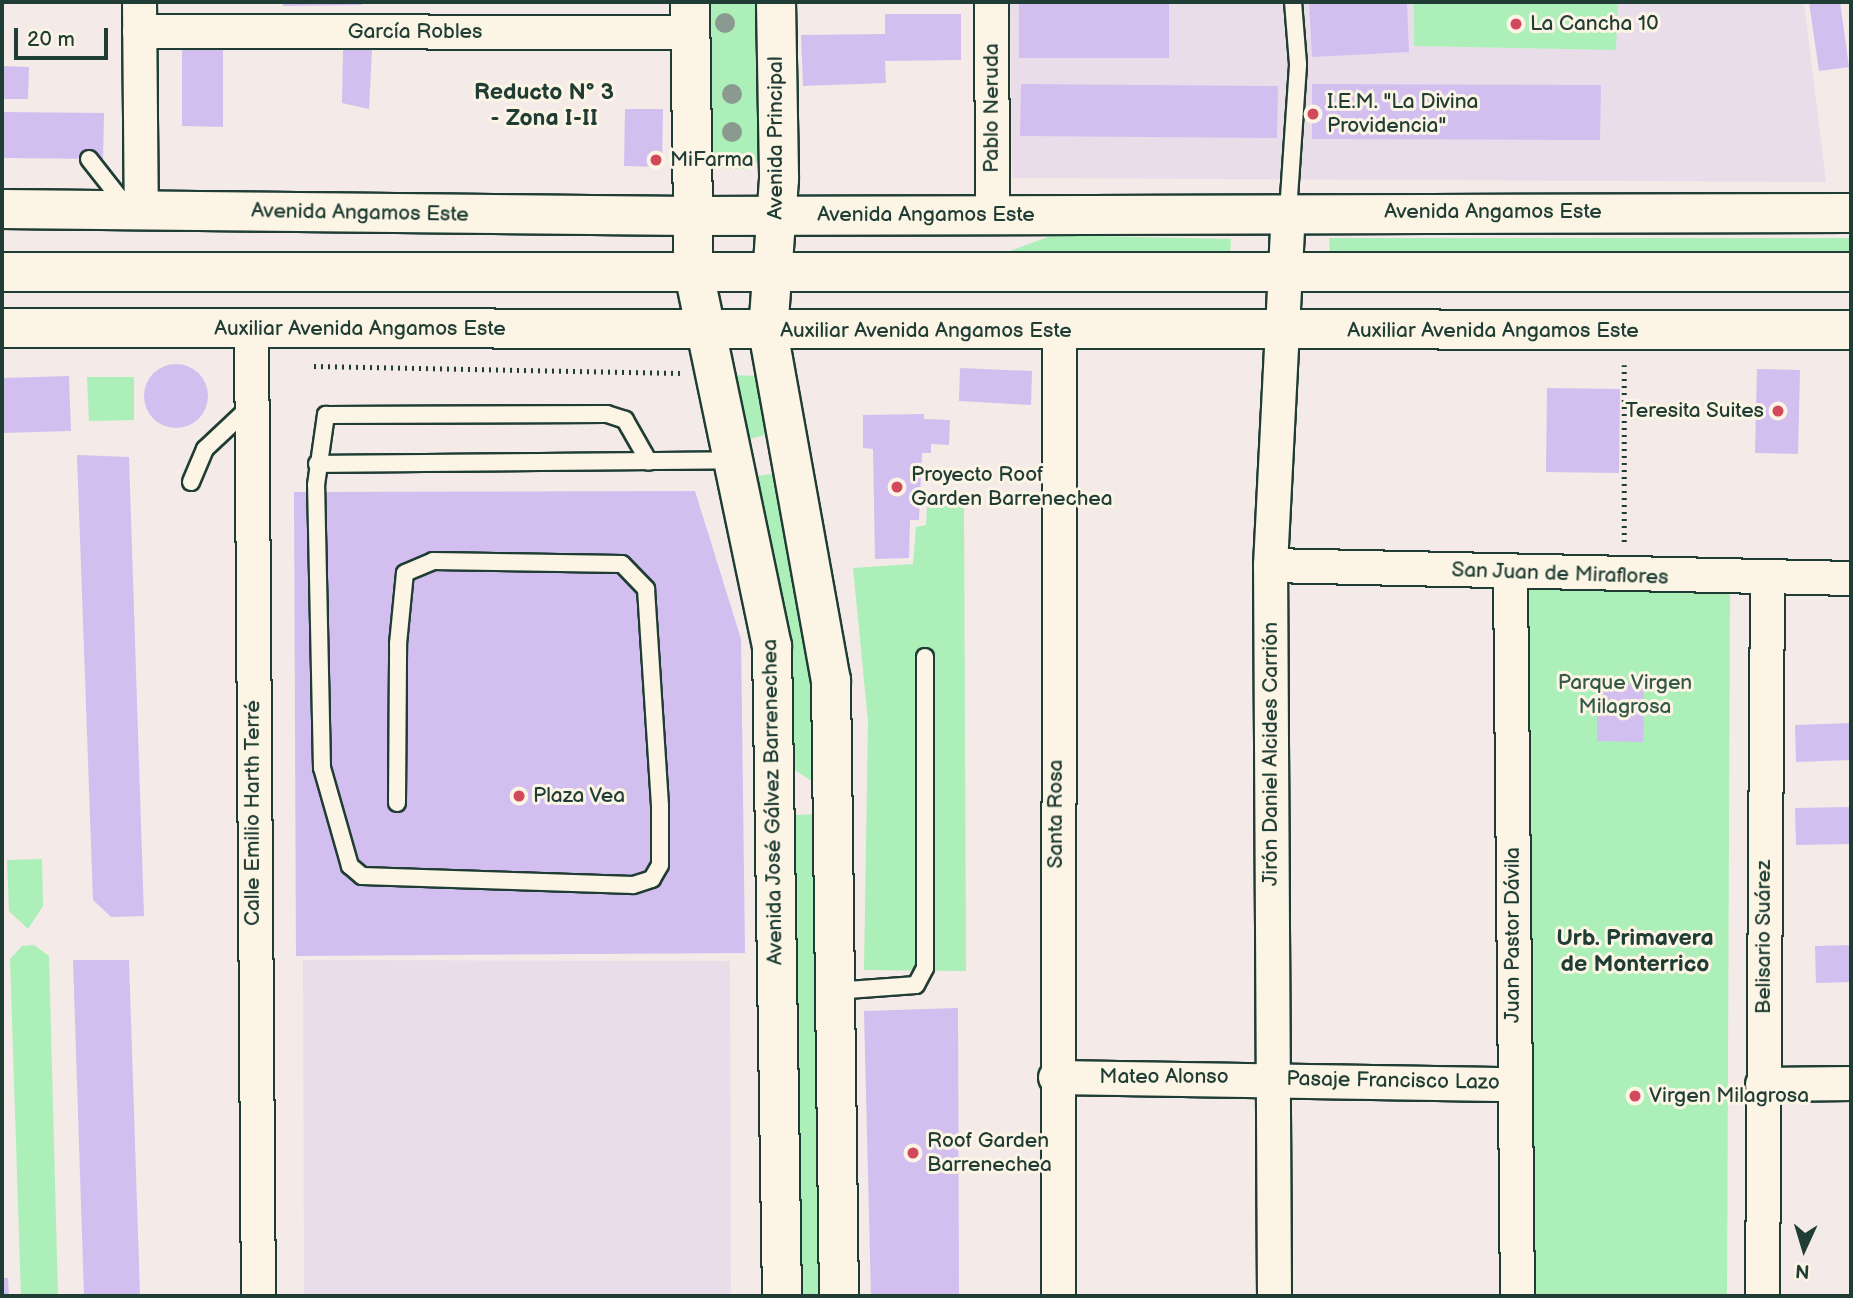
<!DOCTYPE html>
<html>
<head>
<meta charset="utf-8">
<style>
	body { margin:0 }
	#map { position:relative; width:1853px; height:1298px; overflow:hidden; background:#f4eae7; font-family:"Balsamiq Sans",sans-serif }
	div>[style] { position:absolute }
	.built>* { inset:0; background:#eaddea }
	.green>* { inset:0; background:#acefb9 }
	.building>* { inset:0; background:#d2bff0 }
	.round { border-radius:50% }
	.path>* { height:4.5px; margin-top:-2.25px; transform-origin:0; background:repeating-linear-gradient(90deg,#1f3d34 0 2px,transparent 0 7px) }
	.roads { filter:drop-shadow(2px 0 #1f3d34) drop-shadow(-2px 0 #1f3d34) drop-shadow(0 2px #1f3d34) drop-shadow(0 -2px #1f3d34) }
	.lane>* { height:16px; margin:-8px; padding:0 8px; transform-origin:8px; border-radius:8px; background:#fcf5e5 }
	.street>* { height:33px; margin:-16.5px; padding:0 16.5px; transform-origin:16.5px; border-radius:16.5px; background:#fcf5e5 }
	.secondary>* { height:38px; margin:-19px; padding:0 19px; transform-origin:19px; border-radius:19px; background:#fcf5e5 }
	.primary>* { height:38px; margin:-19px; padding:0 19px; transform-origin:19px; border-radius:19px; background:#fcf5e5 }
	.trees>* { width:20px; height:20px; margin:-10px; border-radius:50%; background:#8a9a90 }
	.dots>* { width:19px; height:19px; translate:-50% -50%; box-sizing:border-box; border:4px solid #fcf5e5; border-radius:50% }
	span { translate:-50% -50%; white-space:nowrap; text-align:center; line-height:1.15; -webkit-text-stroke:6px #fcf5e5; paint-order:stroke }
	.poi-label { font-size:21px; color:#1f3d34 }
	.left { translate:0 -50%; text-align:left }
	.right { translate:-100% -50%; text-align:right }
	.street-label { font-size:21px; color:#1f3d34 }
	.park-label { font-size:21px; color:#345848 }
	.neighbourhood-label { font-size:23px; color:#1f3d34; font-weight:700 }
	.frame { position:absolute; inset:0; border:4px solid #1f3d34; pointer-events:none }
	.north { position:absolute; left:1769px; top:1214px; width:70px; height:70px; -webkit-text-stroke:5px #fcf5e5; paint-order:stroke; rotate:184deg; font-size:19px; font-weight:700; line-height:28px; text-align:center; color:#1f3d34 }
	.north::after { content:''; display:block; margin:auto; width:24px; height:32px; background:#1f3d34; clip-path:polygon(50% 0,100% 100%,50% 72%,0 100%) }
	.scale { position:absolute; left:14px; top:28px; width:94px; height:32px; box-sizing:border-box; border:4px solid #1f3d34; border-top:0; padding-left:9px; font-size:21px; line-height:24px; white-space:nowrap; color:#1f3d34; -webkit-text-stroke:5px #fcf5e5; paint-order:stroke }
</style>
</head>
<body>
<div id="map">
	<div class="built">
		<div style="clip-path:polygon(1010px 2px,1414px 2px,1414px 46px,1615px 50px,1618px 2px,1804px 2px,1826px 182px,1012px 178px)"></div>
		<div style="clip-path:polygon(303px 960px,730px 961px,731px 1296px,304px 1296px)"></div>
	</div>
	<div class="green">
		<div style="clip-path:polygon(705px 2px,759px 2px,761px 159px,747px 169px,717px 168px,704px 159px)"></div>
		<div style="clip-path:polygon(1414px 2px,1618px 2px,1616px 50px,1414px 46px)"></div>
		<div style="clip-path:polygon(1053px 235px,1231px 239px,1230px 255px,1010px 251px)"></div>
		<div style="clip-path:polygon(1329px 238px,1851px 238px,1851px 253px,1330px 252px)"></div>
		<div style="clip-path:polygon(732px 375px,758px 376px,765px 435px,745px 440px)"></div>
		<div style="clip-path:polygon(87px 377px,134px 377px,134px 420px,89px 421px)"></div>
		<div style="clip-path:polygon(772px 474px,812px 651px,813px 782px,795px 770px,791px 654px,754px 476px)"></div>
		<div style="clip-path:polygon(927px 506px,964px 506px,966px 971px,864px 970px,868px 721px,853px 568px,913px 564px,916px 527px,926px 525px)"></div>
		<div style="clip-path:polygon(1519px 588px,1730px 594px,1727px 1296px,1530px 1296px)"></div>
		<div style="clip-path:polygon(818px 814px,823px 1296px,801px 1296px,795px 815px)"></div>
		<div style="clip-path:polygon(42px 859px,43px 906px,28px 929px,9px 911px,7px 860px)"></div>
		<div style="clip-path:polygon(34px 945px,49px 956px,58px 1296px,21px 1296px,10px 959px,22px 946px)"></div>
	</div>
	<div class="building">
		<div style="clip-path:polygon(283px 2px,362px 2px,362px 5px,283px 6px)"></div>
		<div style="clip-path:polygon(1309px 2px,1407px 2px,1409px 52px,1312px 57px)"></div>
		<div style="clip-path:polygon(1809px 2px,1840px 2px,1849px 67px,1819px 71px)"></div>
		<div style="clip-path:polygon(1169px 3px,1169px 58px,1019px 58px,1019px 4px)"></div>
		<div style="clip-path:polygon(885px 14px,961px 14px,961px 60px,885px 61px,886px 83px,803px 86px,801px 35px,885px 34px)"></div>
		<div style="clip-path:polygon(182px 46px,223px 46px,223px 127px,182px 126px)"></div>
		<div style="clip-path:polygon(343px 50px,372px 50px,369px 109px,342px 103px)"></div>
		<div style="clip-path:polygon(2px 66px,29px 67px,28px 99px,2px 99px)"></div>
		<div style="clip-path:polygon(1021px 84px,1278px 86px,1277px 138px,1020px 136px)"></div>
		<div style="clip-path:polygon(1312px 84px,1601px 85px,1600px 140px,1312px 139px)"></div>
		<div style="clip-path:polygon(625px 109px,663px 109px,662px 167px,624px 166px)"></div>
		<div style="clip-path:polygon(2px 112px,104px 113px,103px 159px,2px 158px)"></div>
		<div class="round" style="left:144px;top:364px;width:64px;height:64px"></div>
		<div style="clip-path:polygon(960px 368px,1032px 371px,1031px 405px,959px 401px)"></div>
		<div style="clip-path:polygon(1757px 369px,1800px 370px,1798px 454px,1755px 453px)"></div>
		<div style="clip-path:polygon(69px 376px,71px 431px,2px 433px,2px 378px)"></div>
		<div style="clip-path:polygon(1547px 388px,1620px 389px,1619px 473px,1546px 472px)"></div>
		<div style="clip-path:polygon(924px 414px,924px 419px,950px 420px,949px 445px,931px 444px,931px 453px,922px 453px,919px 520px,910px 520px,909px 558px,875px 559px,873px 449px,863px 448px,863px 415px)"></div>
		<div style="clip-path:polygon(77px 455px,129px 457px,144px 916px,111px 917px,93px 900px)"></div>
		<div style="clip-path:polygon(695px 491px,741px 639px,745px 953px,296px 956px,294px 492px)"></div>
		<div style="clip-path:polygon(1597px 683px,1644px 684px,1643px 742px,1597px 741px)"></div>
		<div style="clip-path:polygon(1851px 723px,1851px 760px,1796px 762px,1795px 725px)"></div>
		<div style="clip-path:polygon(1851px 807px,1851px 844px,1796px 845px,1795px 808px)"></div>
		<div style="clip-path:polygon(1851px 945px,1851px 982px,1816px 983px,1815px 946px)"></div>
		<div style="clip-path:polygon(73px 960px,129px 960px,140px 1296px,84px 1296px)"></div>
		<div style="clip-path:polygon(958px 1008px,959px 1296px,871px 1296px,864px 1011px)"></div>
		<div style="clip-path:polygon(2px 1278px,8px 1278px,9px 1296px,2px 1296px)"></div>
	</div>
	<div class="path">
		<div style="left:314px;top:366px;width:366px;rotate:1.1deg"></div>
		<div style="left:1624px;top:542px;width:177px;rotate:-90deg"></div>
	</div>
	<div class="roads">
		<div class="lane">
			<div style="left:89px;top:159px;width:60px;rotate:51.8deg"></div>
			<div style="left:1288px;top:212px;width:148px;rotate:-86.1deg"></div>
			<div style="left:1298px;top:64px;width:62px;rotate:-94.6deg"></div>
			<div style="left:317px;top:464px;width:417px;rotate:-0.5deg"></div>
			<div style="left:191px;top:482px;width:36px;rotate:-67deg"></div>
			<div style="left:205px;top:449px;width:63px;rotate:-43.1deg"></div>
			<div style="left:397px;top:803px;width:159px;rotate:-89.6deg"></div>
			<div style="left:398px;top:644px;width:71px;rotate:-84.4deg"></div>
			<div style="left:405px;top:573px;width:30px;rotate:-23deg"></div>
			<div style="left:433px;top:561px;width:189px;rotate:0.9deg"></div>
			<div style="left:622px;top:564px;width:35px;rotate:46deg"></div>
			<div style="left:646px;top:589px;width:217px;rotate:86.3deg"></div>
			<div style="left:660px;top:806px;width:59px;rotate:90deg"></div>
			<div style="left:660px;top:865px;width:16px;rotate:120deg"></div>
			<div style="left:652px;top:879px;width:20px;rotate:162deg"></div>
			<div style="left:633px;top:885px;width:271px;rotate:-178.1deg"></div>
			<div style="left:362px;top:876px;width:16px;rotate:-140deg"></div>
			<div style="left:350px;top:866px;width:102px;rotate:-105.9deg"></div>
			<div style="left:322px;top:768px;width:283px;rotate:-91.2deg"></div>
			<div style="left:316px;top:485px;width:71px;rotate:-81.9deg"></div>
			<div style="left:326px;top:415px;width:281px;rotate:-0.2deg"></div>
			<div style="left:607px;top:414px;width:19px;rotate:18deg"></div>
			<div style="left:625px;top:420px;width:48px;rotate:60.3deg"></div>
			<div style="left:834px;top:991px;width:82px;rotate:-4.2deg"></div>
			<div style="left:916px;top:985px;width:19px;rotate:-62deg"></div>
			<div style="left:925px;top:968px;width:311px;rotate:-90deg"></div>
		</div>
		<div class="street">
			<div style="left:139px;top:2px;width:209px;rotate:89.5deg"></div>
			<div style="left:991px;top:2px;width:212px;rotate:89.7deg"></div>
			<div style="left:139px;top:31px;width:551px;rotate:0.1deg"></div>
			<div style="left:251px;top:329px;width:967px;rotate:89.59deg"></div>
			<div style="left:1270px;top:565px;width:581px;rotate:1.28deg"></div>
			<div style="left:1510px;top:573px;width:723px;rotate:89.45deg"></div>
			<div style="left:1055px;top:1077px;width:459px;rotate:0.9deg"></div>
			<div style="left:1762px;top:1084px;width:89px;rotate:-0.6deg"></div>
			<div style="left:1058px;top:1296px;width:964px;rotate:-89.94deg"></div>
			<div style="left:1274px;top:1296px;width:731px;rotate:-90.31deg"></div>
			<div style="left:1270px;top:565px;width:353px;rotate:-87.1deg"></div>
			<div style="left:1762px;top:1296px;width:718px;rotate:-89.6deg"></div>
		</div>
		<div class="secondary">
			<div style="left:690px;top:2px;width:271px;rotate:89.2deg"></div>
			<div style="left:694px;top:273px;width:381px;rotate:78.2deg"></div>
			<div style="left:772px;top:646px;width:650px;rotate:89.12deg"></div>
			<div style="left:776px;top:2px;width:177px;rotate:89deg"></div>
			<div style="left:779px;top:179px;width:152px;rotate:94.1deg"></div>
			<div style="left:768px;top:331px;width:355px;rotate:79.8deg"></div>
			<div style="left:831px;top:680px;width:616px;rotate:89.26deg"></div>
			<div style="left:2px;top:328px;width:1849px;rotate:0.06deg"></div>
		</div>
		<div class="primary">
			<div style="left:2px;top:209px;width:689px;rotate:0.58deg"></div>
			<div style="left:691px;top:216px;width:1160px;rotate:-0.15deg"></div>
			<div style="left:2px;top:272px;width:1849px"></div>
		</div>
	</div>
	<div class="trees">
		<div style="left:725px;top:23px"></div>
		<div style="left:732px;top:94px"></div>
		<div style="left:732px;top:132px"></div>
	</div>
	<div class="dots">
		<div style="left:1516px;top:24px;background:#d1495b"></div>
		<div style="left:1313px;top:114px;background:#d1495b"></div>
		<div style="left:656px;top:160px;background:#d1495b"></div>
		<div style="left:1778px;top:411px;background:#d1495b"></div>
		<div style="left:897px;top:487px;background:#d1495b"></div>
		<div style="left:519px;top:796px;background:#d1495b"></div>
		<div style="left:1635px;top:1096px;background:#d1495b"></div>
		<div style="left:913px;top:1153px;background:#d1495b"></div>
	</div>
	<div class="poi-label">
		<span class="left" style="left:1530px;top:24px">La Cancha 10</span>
		<span class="left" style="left:1327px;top:114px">I.E.M. "La Divina<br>Providencia"</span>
		<span class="left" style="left:670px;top:160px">MiFarma</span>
		<span class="right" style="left:1764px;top:411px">Teresita Suites</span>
		<span class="left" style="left:911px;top:487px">Proyecto Roof<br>Garden Barrenechea</span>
		<span class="left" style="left:533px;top:796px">Plaza Vea</span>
		<span class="left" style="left:1649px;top:1096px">Virgen Milagrosa</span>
		<span class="left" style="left:927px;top:1153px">Roof Garden<br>Barrenechea</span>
	</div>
	<div class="street-label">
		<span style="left:415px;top:32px">García Robles</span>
		<span style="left:992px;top:108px;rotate:-90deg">Pablo Neruda</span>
		<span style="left:776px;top:138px;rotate:-90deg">Avenida Principal</span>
		<span style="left:1493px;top:212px">Avenida Angamos Este</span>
		<span style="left:360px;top:213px;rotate:1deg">Avenida Angamos Este</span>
		<span style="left:926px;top:215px">Avenida Angamos Este</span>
		<span style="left:360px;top:329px">Auxiliar Avenida Angamos Este</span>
		<span style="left:926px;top:331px">Auxiliar Avenida Angamos Este</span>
		<span style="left:1493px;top:331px">Auxiliar Avenida Angamos Este</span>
		<span style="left:1560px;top:574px;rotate:2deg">San Juan de Miraflores</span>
		<span style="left:1271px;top:754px;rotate:-90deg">Jirón Daniel Alcides Carrión</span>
		<span style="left:773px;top:802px;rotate:-91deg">Avenida José Gálvez Barrenechea</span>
		<span style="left:253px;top:813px;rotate:-90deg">Calle Emilio Harth Terré</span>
		<span style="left:1056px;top:814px;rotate:-90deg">Santa Rosa</span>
		<span style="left:1513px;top:935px;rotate:-90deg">Juan Pastor Dávila</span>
		<span style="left:1764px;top:937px;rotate:-90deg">Belisario Suárez</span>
		<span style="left:1164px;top:1077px">Mateo Alonso</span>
		<span style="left:1393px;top:1081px;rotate:1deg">Pasaje Francisco Lazo</span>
	</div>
	<div class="park-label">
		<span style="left:1625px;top:695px">Parque Virgen<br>Milagrosa</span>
	</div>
	<div class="neighbourhood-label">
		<span style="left:544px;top:105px">Reducto N° 3<br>- Zona I-II</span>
		<span style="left:1635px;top:951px">Urb. Primavera<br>de Monterrico</span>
	</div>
	<div class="frame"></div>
	<div class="north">N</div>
	<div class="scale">20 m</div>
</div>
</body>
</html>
